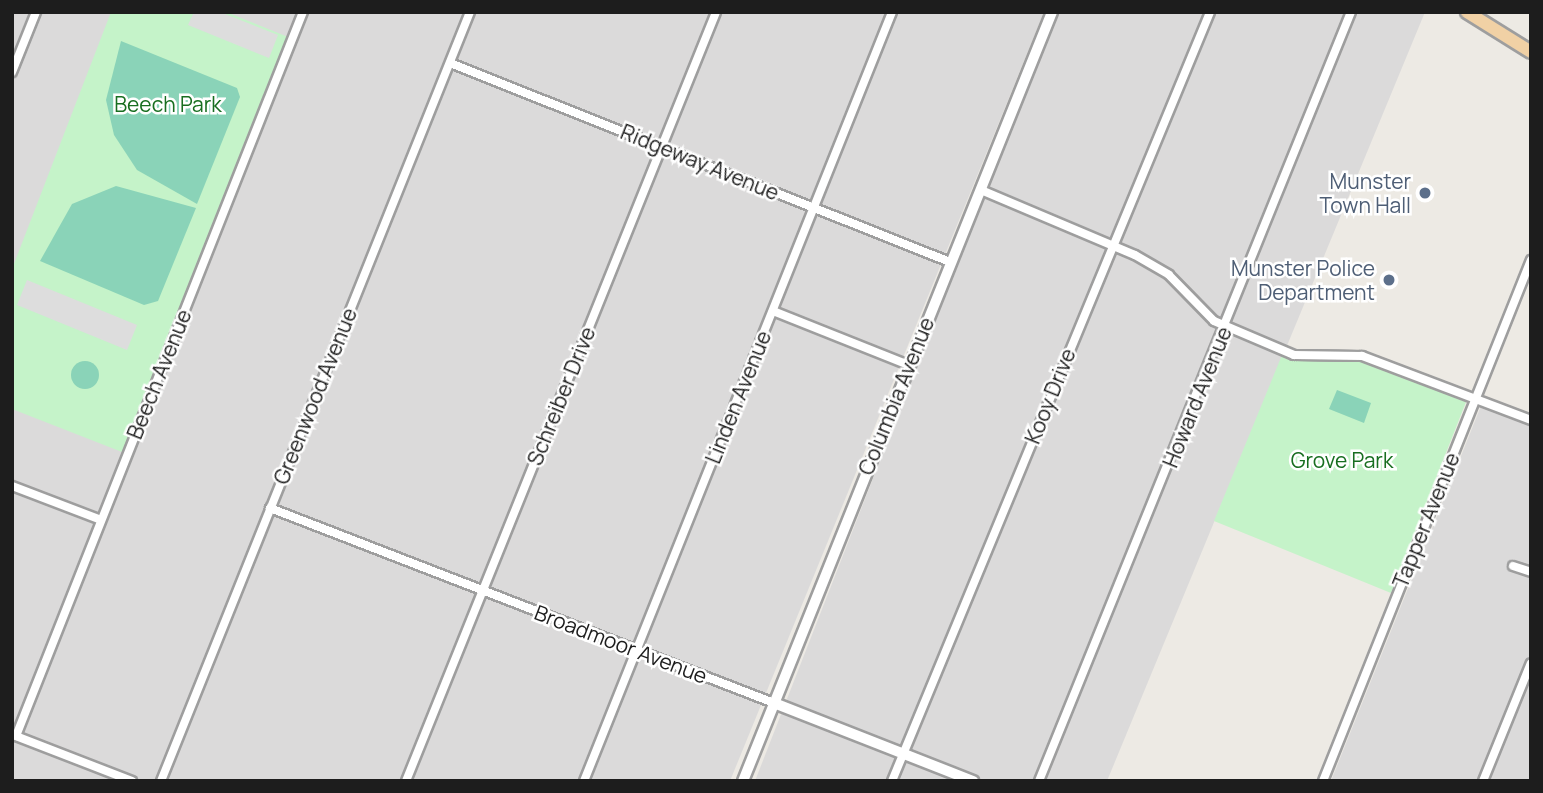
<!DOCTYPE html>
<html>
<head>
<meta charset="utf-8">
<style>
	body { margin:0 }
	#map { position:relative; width:1543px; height:793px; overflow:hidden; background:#edeae4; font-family:Manrope,sans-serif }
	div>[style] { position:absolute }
	.residential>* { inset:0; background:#dbdada }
	.park>* { inset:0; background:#c5f3c9 }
	.pitch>* { inset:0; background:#8ad3b8 }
	.round { border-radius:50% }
	.parking>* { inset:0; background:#ddd }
	.roads { filter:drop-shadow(2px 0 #9e9e9e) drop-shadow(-2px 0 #9e9e9e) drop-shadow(0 2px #9e9e9e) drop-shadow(0 -2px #9e9e9e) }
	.minor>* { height:8px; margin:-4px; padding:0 4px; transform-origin:4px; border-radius:4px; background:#fff }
	.tertiary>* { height:10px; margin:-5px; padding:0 5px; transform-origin:5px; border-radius:5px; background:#fff }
	.primary>* { height:12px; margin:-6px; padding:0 6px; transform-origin:6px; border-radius:6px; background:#f1d1a5 }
	.dots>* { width:19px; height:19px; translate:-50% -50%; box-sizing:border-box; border:4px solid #fff; border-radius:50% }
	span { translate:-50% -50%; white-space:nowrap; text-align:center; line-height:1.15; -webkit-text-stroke:5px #fff; paint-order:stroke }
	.park-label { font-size:21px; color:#186e20 }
	.street-label { font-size:21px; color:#1d1d1d }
	.service-label { font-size:21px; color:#4e5e75 }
	.right { translate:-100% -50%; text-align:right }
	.frame { position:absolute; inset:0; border:14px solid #1d1d1d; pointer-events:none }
</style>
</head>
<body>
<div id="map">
	<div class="residential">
		<div style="clip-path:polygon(12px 12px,1044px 12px,730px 781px,12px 781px)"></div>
		<div style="clip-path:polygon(1055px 12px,1425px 12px,1107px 781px,755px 781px)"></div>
		<div style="clip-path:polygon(1481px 406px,1531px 425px,1531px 781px,1331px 781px)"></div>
	</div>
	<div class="park">
		<div style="clip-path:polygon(111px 12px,226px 12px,288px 37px,122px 452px,12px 409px,12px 269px)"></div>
		<div style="clip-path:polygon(1282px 355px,1350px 355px,1466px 402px,1391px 593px,1214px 521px)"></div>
	</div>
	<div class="pitch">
		<div style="clip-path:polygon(121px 41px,237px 88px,240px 97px,197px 204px,137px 170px,114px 135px,106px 100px)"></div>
		<div style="clip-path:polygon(116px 186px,196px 208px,158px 301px,144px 305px,40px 261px,72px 204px)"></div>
		<div class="round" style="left:71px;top:361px;width:28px;height:28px"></div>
		<div style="clip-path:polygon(1337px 390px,1371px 403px,1364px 423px,1329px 409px)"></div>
	</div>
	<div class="parking">
		<div style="clip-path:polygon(194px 12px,220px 12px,278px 35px,269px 58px,188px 25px)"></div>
		<div style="clip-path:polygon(27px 280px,137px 325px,127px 350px,17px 305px)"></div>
	</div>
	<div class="roads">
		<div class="minor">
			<div style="left:450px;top:63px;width:538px;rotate:21.7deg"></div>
			<div style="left:12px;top:72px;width:65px;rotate:-68.2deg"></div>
			<div style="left:981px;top:190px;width:167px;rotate:22.9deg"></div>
			<div style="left:1135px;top:255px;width:39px;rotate:30deg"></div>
			<div style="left:1169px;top:275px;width:64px;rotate:45.6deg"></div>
			<div style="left:1214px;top:321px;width:87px;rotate:23deg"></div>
			<div style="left:1294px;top:355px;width:68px;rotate:0.8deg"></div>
			<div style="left:1362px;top:356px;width:181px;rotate:20.7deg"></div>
			<div style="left:773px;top:311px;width:146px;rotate:21.7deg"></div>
			<div style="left:12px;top:486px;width:95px;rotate:20.9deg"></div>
			<div style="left:270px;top:508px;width:540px;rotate:21.15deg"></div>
			<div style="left:1513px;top:566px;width:19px;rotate:18deg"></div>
			<div style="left:132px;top:781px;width:124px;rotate:-158.8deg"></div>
			<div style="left:16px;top:736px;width:779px;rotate:-68.38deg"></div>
			<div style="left:161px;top:781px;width:829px;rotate:-68.11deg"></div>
			<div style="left:406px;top:781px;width:829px;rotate:-68.04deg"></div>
			<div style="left:584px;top:781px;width:828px;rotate:-68.17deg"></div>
			<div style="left:892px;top:781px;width:832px;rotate:-67.53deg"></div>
			<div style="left:1039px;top:781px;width:830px;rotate:-67.92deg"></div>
			<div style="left:1323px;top:781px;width:561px;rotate:-68.24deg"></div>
			<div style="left:1483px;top:781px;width:127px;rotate:-67.9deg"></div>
		</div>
		<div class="tertiary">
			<div style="left:774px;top:703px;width:214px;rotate:21.4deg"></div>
			<div style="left:743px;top:781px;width:829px;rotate:-68.11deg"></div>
		</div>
		<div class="primary">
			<div style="left:1467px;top:12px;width:75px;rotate:32deg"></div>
		</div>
	</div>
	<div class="dots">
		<div style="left:1425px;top:193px;background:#5c6f8a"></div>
		<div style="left:1389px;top:280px;background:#5c6f8a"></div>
	</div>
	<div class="park-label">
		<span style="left:168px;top:104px">Beech Park</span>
		<span style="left:1342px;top:460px">Grove Park</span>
	</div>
	<div class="street-label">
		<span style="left:700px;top:162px;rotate:22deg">Ridgeway Avenue</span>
		<span style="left:159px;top:374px;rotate:-68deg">Beech Avenue</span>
		<span style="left:315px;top:396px;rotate:-68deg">Greenwood Avenue</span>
		<span style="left:561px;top:396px;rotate:-68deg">Schreiber Drive</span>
		<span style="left:896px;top:396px;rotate:-68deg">Columbia Avenue</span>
		<span style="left:1050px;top:396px;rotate:-68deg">Kooy Drive</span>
		<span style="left:738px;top:397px;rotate:-68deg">Linden Avenue</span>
		<span style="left:1197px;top:397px;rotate:-68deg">Howard Avenue</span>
		<span style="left:1426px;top:520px;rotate:-68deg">Tapper Avenue</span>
		<span style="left:621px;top:644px;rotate:21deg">Broadmoor Avenue</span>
	</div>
	<div class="service-label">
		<span class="right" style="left:1411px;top:193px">Munster<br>Town Hall</span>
		<span class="right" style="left:1375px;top:280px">Munster Police<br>Department</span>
	</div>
	<div class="frame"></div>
</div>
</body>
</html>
